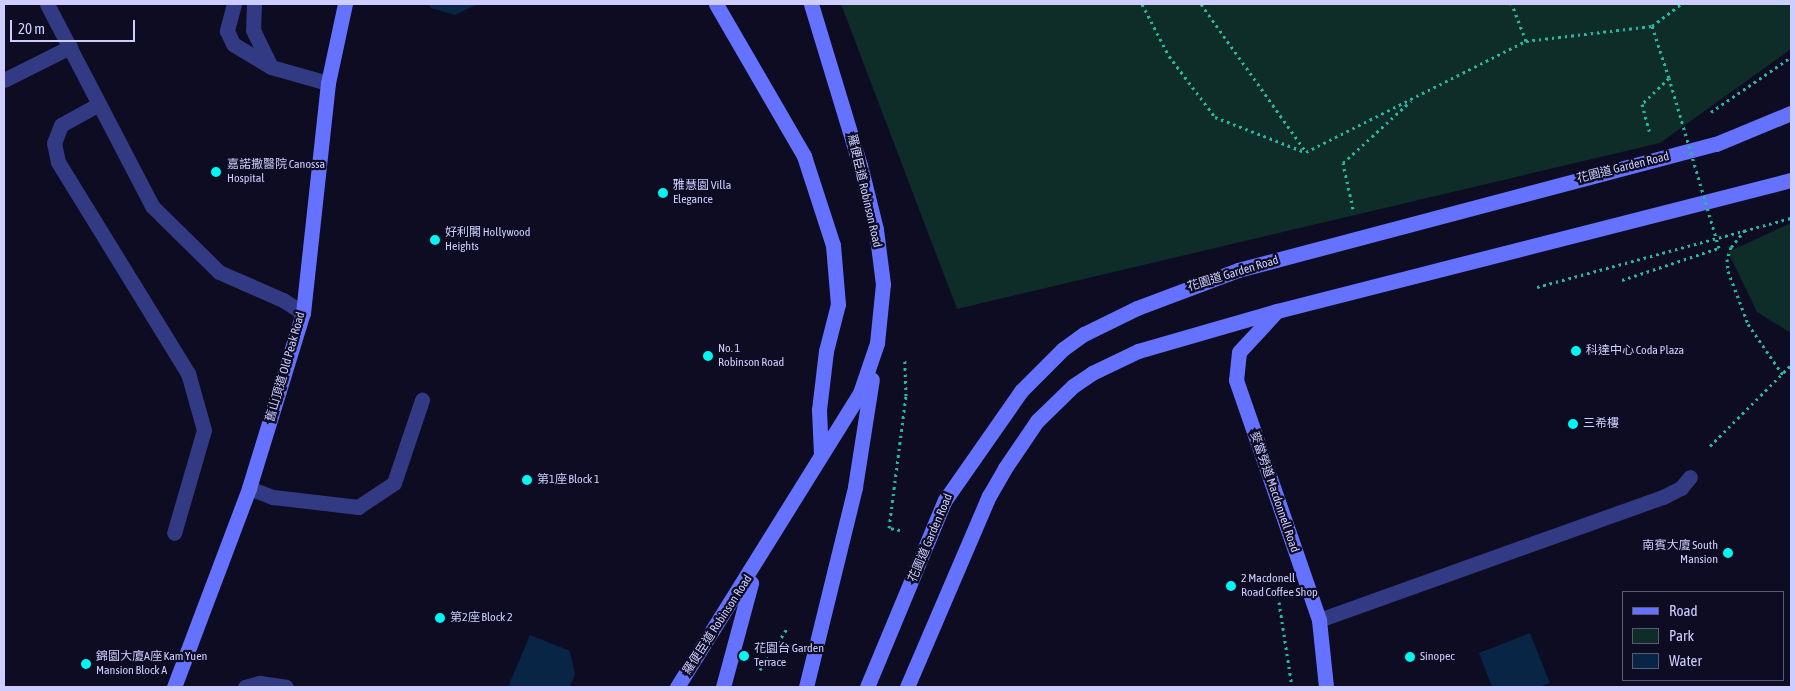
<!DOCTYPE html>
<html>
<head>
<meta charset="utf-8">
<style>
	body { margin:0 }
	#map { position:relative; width:1795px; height:691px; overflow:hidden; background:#0d0c22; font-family:"Asap Condensed","Noto Sans TC",sans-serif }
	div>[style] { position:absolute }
	.green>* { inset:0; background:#0e2c28 }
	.water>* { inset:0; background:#082545 }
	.path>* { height:3px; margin-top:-1.5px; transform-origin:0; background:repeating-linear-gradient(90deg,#25baa0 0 2.5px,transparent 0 6.5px) }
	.lane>* { height:15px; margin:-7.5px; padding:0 7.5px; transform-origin:7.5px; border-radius:7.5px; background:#333a84 }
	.street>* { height:15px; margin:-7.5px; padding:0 7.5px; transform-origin:7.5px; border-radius:7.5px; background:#333a84 }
	.secondary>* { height:15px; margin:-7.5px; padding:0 7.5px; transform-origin:7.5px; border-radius:7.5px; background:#6472ff }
	.path-bridge>* { height:3px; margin-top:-1.5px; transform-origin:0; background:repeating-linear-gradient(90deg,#25baa0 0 2.5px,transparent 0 6.5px) }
	.secondary-bridge>* { height:15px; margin:-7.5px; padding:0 7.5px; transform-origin:7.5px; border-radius:7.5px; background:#6472ff }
	.dots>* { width:14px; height:14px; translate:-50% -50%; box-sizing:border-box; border:2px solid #0d0c22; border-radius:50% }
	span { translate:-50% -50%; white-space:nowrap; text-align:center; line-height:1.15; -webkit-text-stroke:4.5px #0d0c22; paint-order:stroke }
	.poi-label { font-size:12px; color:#cdcdff }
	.left { translate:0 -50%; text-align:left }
	.right { translate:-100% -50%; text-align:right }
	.street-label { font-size:12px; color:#cdcdff }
	.frame { position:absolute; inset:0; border:5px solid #cdcdff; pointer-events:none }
	.legend { position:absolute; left:1622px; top:591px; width:162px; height:90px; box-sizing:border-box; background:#0d0c22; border:1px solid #5a597a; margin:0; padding:6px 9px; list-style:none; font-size:15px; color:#cdcdff }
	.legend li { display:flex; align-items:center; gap:10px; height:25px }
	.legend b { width:25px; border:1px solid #5a597a }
	.scale { position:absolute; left:10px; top:20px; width:125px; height:22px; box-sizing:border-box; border:2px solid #cdcdff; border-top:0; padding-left:6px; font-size:15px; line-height:18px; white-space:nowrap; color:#cdcdff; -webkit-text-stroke:4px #0d0c22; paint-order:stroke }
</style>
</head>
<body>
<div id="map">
	<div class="green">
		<div style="clip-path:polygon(841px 4px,1791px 4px,1791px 49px,1660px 143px,957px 309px)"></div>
		<div style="clip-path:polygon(1791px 223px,1791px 333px,1757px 312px,1728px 252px)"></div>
	</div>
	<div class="water">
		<div style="clip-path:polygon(429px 4px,478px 4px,455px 15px,431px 8px)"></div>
		<div style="clip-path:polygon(1530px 633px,1550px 683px,1539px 687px,1492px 687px,1479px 653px)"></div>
		<div style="clip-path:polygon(530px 635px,570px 651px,575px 674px,570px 687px,508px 687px)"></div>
	</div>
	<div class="path">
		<div style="left:1142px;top:4px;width:59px;rotate:62.6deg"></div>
		<div style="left:1169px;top:56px;width:76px;rotate:53deg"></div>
		<div style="left:1215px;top:117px;width:97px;rotate:21.3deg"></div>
		<div style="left:1201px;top:4px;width:181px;rotate:54.6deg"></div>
		<div style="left:1306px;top:152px;width:246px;rotate:-26.8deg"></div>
		<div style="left:1526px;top:41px;width:40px;rotate:-111deg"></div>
		<div style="left:1652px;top:26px;width:36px;rotate:-37deg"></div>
		<div style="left:1526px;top:41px;width:127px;rotate:-6.8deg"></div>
		<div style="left:1652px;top:26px;width:55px;rotate:71.9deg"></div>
		<div style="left:1669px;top:78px;width:37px;rotate:136deg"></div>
		<div style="left:1642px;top:104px;width:28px;rotate:75deg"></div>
		<div style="left:1711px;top:112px;width:97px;rotate:-34.5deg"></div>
		<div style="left:1353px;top:209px;width:47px;rotate:-102.3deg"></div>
		<div style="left:1343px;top:163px;width:92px;rotate:-42.4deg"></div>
		<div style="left:1745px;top:230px;width:22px;rotate:129deg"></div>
		<div style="left:1731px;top:247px;width:13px;rotate:108deg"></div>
		<div style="left:1727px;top:259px;width:12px;rotate:85deg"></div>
		<div style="left:1728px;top:271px;width:57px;rotate:69.3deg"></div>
		<div style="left:1748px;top:324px;width:62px;rotate:55.5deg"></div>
		<div style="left:1537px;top:287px;width:263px;rotate:-15.2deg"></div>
		<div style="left:1710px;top:446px;width:115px;rotate:-45deg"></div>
		<div style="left:900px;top:530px;width:11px;rotate:-170deg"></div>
		<div style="left:889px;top:528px;width:133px;rotate:-82.7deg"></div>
		<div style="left:906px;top:396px;width:37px;rotate:-92deg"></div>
		<div style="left:1279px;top:602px;width:86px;rotate:81.3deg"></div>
		<div style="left:760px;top:670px;width:51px;rotate:-56.9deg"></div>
	</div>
	<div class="lane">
		<div style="left:47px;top:4px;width:228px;rotate:62.5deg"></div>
		<div style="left:152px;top:206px;width:94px;rotate:44.6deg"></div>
		<div style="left:219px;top:272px;width:70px;rotate:23.6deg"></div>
		<div style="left:283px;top:300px;width:24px;rotate:33deg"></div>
		<div style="left:234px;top:4px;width:28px;rotate:105deg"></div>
		<div style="left:227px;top:31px;width:14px;rotate:65deg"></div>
		<div style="left:233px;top:44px;width:44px;rotate:31.2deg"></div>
		<div style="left:271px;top:67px;width:59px;rotate:15.7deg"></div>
		<div style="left:254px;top:4px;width:26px;rotate:92deg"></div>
		<div style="left:253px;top:30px;width:41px;rotate:64.1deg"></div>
		<div style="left:4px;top:80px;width:74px;rotate:-26.6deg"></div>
		<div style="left:99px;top:104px;width:43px;rotate:151.1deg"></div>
		<div style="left:61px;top:125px;width:19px;rotate:111deg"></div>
		<div style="left:54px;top:143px;width:19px;rotate:78deg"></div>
		<div style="left:58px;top:162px;width:248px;rotate:58.4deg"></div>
		<div style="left:188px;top:373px;width:59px;rotate:74.3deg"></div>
		<div style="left:204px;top:430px;width:107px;rotate:106.2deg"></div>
		<div style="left:249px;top:488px;width:26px;rotate:21deg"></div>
		<div style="left:273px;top:497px;width:86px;rotate:6.7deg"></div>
		<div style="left:358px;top:507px;width:43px;rotate:-33.7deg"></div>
		<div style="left:394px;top:483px;width:88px;rotate:-71.4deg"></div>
		<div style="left:245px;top:687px;width:15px;rotate:-16deg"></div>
		<div style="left:259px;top:683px;width:27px;rotate:8deg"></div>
	</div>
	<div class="street">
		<div style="left:1319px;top:620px;width:365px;rotate:-19.7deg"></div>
		<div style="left:1663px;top:497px;width:20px;rotate:-27deg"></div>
		<div style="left:1681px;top:488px;width:14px;rotate:-51deg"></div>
	</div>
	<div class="secondary">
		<div style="left:716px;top:4px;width:176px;rotate:59.9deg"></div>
		<div style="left:804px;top:156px;width:94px;rotate:72deg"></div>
		<div style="left:833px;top:245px;width:59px;rotate:85.2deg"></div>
		<div style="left:838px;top:304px;width:49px;rotate:104.3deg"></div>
		<div style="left:826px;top:351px;width:59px;rotate:96.8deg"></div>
		<div style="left:819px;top:410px;width:44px;rotate:87.4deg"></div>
		<div style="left:1276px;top:312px;width:54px;rotate:132.8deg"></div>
		<div style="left:1239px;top:352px;width:28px;rotate:96deg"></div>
		<div style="left:1236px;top:380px;width:254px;rotate:70.9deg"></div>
		<div style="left:1319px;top:620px;width:67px;rotate:84deg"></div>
		<div style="left:855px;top:487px;width:109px;rotate:-81.1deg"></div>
		<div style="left:174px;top:687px;width:213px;rotate:-69.3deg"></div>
		<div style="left:249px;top:488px;width:183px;rotate:-72.9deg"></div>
		<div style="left:303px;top:313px;width:231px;rotate:-83.8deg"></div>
		<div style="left:328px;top:83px;width:81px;rotate:-77.9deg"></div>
		<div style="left:677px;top:687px;width:346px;rotate:-58.1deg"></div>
		<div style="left:860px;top:393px;width:53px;rotate:-71.2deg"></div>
		<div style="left:877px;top:343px;width:59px;rotate:-84.2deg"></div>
		<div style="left:883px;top:284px;width:55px;rotate:-97.3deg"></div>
		<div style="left:876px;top:229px;width:66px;rotate:-104deg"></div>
		<div style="left:723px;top:687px;width:108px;rotate:-74.9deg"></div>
		<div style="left:867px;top:687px;width:203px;rotate:-67.4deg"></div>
		<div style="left:945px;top:500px;width:133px;rotate:-55.1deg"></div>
		<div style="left:1021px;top:391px;width:59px;rotate:-45deg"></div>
		<div style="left:1063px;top:349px;width:26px;rotate:-36deg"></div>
		<div style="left:1084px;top:334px;width:59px;rotate:-26.1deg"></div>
		<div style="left:1137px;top:308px;width:108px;rotate:-20.6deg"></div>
		<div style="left:1238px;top:270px;width:494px;rotate:-14.8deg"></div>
		<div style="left:1716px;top:144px;width:81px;rotate:-22.5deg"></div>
		<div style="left:907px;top:687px;width:208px;rotate:-66.8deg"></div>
		<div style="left:989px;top:496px;width:32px;rotate:-60deg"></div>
		<div style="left:1005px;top:468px;width:57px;rotate:-55.8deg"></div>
		<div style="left:1037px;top:421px;width:50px;rotate:-44.2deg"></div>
		<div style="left:1073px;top:386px;width:23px;rotate:-34deg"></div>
		<div style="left:1092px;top:373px;width:51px;rotate:-25.6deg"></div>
		<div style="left:1138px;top:351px;width:145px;rotate:-16.1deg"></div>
		<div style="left:1277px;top:311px;width:530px;rotate:-14.3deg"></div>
	</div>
	<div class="path-bridge">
		<div style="left:1622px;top:280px;width:102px;rotate:-18.3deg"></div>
		<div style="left:1719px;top:248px;width:177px;rotate:-106.4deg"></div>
	</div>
	<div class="secondary-bridge">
		<div style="left:811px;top:4px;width:168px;rotate:73.1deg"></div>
		<div style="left:806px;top:687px;width:206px;rotate:-76.2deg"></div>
	</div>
	<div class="dots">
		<div style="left:216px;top:172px;background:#00f8f3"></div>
		<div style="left:663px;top:193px;background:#00f8f3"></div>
		<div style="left:435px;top:240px;background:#00f8f3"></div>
		<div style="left:1576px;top:351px;background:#00f8f3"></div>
		<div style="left:708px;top:356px;background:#00f8f3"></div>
		<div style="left:1573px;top:424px;background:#00f8f3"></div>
		<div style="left:527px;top:480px;background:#00f8f3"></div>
		<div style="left:1728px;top:553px;background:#00f8f3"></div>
		<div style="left:1231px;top:586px;background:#00f8f3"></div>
		<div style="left:440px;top:618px;background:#00f8f3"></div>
		<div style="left:744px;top:656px;background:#00f8f3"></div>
		<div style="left:1410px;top:657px;background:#00f8f3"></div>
		<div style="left:86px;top:664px;background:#00f8f3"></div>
	</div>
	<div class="poi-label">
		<span class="left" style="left:227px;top:172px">嘉諾撒醫院 Canossa<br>Hospital</span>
		<span class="left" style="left:673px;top:193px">雅慧園 Villa<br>Elegance</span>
		<span class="left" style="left:445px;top:240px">好利閣 Hollywood<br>Heights</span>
		<span class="left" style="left:718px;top:356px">No. 1<br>Robinson Road</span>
		<span class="left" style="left:1586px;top:351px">科達中心 Coda Plaza</span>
		<span class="left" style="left:1583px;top:424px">三希樓</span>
		<span class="left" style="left:537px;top:480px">第1座 Block 1</span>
		<span class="right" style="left:1718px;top:553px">南賓大廈 South<br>Mansion</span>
		<span class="left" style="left:1241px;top:586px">2 Macdonell<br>Road Coffee Shop</span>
		<span class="left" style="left:450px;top:618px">第2座 Block 2</span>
		<span class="left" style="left:754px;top:656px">花園台 Garden<br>Terrace</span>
		<span class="left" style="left:96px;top:664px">錦園大廈A座 Kam Yuen<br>Mansion Block A</span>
		<span class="left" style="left:1420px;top:657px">Sinopec</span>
	</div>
	<div class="street-label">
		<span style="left:1623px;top:168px;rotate:-14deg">花園道 Garden Road</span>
		<span style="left:864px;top:191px;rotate:77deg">羅便臣道 Robinson Road</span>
		<span style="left:1233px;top:274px;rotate:-17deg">花園道 Garden Road</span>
		<span style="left:286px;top:367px;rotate:-74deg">舊山頂道 Old Peak Road</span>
		<span style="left:1274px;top:492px;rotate:71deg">麥當勞道 Macdonnell Road</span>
		<span style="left:931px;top:538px;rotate:-67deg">花園道 Garden Road</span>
		<span style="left:718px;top:625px;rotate:-57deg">羅便臣道 Robinson Road</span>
	</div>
	<div class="frame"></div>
	<ul class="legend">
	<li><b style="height:6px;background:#6472ff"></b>Road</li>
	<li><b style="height:14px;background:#0e2c28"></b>Park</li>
	<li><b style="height:14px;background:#082545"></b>Water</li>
	</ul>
	<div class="scale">20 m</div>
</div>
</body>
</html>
